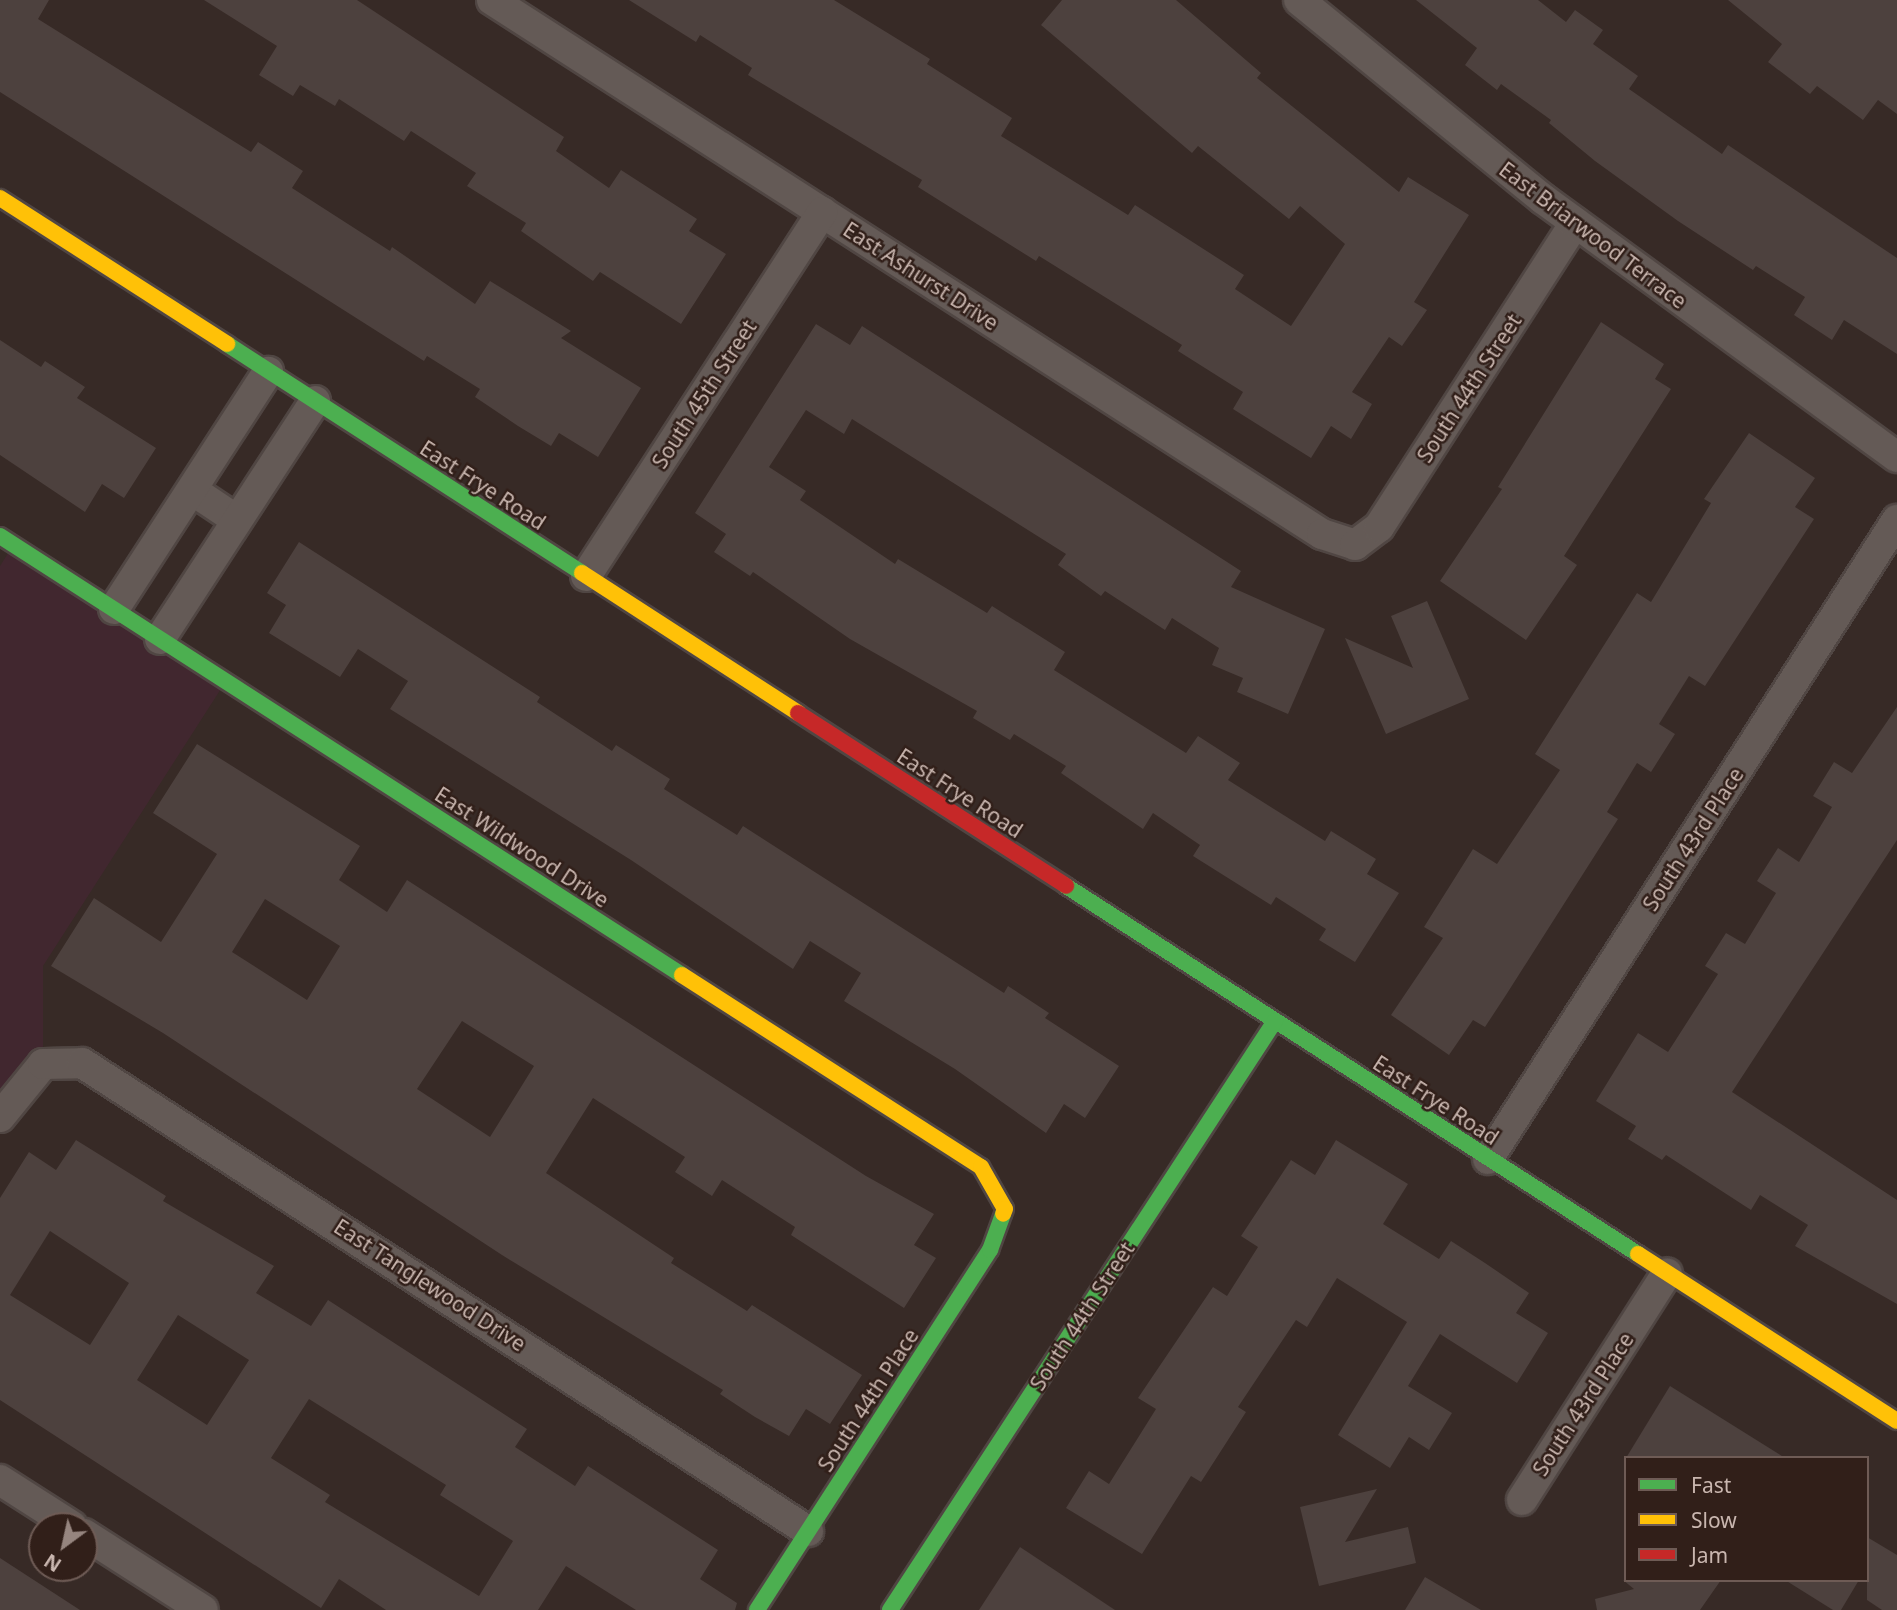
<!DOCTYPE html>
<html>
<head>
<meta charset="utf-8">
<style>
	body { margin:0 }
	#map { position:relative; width:1897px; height:1610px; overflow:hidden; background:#372a26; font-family:"Noto Sans",sans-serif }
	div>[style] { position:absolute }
	.green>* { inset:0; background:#41272f }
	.building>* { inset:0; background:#4d413e }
	.roads { filter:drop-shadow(2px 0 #504643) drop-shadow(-2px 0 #504643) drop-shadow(0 2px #504643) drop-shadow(0 -2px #504643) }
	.street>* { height:30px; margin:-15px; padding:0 15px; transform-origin:15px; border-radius:15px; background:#645a56 }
	.fast>* { height:16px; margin:-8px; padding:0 8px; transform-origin:8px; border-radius:8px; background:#4caf50 }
	.slow>* { height:16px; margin:-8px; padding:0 8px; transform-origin:8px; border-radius:8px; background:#ffc107 }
	.jam>* { height:16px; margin:-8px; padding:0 8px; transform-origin:8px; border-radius:8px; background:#c62828 }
	span { translate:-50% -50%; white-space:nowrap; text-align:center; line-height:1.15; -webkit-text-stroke:5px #311f19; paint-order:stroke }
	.street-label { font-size:21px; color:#c9b6af }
	.legend { position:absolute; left:1624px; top:1456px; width:245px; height:126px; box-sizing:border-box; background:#311f19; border:2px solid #6e5b55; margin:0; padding:9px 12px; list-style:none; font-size:21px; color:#c9b6af }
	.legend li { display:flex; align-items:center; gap:14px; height:35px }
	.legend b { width:35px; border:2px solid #6e5b55 }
	.north { position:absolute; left:28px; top:1512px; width:70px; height:70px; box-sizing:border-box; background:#311f19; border:2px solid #6e5b55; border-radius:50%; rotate:213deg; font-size:19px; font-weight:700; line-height:28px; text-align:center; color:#c9b6af }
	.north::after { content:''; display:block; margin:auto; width:24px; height:32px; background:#96857f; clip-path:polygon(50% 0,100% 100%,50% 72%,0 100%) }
</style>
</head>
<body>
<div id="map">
	<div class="green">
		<div style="clip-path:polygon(14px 544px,226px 681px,43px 966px,43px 1064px,0 1117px,0 566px)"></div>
	</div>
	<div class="building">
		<div style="clip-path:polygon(0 0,49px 0,38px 19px,251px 152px,258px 142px,303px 171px,292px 188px,390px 251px,392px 247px,475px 304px,490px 281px,571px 331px,561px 338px,641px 388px,598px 457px,559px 433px,551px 446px,518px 426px,475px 397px,480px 389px,427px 356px,424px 361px,0 92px)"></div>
		<div style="clip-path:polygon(204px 0,357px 0,564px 137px,556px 151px,609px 188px,621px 170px,697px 219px,689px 231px,726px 254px,681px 324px,600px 272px,593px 281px,521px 231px,526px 223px,467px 186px,476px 173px,411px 131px,404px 141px,339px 99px,335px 106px,300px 85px,293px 96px,259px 75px,277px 46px)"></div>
		<div style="clip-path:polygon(629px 0,834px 0,930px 59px,927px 64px,1012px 118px,1001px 136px,1128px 215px,1135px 205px,1244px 275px,1235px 289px,1291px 326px,1345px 244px,1300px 206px,1289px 219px,1198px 146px,1192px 153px,1041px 25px,1062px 0,1176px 0,1261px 73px,1257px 78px,1399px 192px,1408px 177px,1469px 215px,1414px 302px,1427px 310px,1402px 346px,1389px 337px,1352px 392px,1372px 404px,1351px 439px,1331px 426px,1311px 458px,1233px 409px,1243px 392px,1178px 351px,1182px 345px,1039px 256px,1036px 261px,918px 187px,922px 180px,748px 75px,752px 68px,700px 35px,696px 42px)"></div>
		<div style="clip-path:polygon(1416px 0,1538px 0,1566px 22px,1575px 10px,1603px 30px,1593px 44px,1638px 76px,1629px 89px,1722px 154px,1728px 145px,1897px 258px,1897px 354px,1844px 320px,1832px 340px,1794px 315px,1805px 297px,1756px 266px,1753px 270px,1678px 221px,1595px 161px,1549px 123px,1551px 120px,1501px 84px,1497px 90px,1465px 65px,1477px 48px)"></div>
		<div style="clip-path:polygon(1728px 0,1897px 0,1897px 114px,1878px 100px,1863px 120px,1817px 86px,1810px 94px,1768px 62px,1782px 44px)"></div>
		<div style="clip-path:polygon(1601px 322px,1664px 364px,1655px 379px,1671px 389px,1564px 556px,1577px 565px,1526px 640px,1440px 581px,1502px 489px,1498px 487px)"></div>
		<div style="clip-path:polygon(816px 324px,850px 345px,862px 326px,1241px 571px,1231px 587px,1325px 629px,1288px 714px,1237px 692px,1243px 678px,1212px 665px,1219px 648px,1172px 618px,1165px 630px,1105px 591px,1101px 596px,1058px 565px,1066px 554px,852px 419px,844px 434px,806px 410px,769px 467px,806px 491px,800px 500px,895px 564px,898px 559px,987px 613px,992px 606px,1065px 652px,1054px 670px,1186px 753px,1198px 736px,1240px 763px,1228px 780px,1325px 841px,1331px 831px,1376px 859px,1367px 874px,1399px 893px,1355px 962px,1319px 940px,1326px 929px,1276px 897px,1271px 905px,1193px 856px,1200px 845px,1153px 813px,1143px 829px,1061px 773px,1066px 766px,1014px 734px,1010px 740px,973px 718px,977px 711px,850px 639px,753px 572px,750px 576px,714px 552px,726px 534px,695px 513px)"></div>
		<div style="clip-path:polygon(0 340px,41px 367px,45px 361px,85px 387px,77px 398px,156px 448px,124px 498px,102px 484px,85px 512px,0 455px)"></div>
		<div style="clip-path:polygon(1749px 433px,1815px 478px,1795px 507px,1814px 519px,1705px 686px,1689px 676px,1659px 724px,1675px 734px,1651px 772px,1637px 763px,1607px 812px,1618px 819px,1506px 995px,1485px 1027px,1473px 1020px,1449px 1055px,1391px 1015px,1443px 938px,1424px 927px,1473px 849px,1497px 864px,1560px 770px,1535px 754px,1637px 593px,1651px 602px,1711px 503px,1704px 499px)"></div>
		<div style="clip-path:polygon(299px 542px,540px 697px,537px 702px,612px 751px,616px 745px,670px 779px,664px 789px,737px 835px,743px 826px,1004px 993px,1008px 986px,1049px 1013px,1045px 1018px,1119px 1066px,1085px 1118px,1064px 1104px,1046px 1133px,955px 1069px,844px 1001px,861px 973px,810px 941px,793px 969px,631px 860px,390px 709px,408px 681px,358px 649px,340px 677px,269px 633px,286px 605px,267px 593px)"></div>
		<div style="clip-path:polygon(1427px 601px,1469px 699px,1386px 734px,1345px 638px,1413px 668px,1391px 616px)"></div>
		<div style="clip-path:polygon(1897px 707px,1897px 840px,1732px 1092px,1897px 1200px,1897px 1304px,1795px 1246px,1808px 1225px,1760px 1195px,1751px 1210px,1666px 1155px,1662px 1160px,1628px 1139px,1636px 1126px,1596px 1101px,1638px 1033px,1668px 1052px,1718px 974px,1705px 966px,1726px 933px,1745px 944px,1776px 893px,1757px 881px,1778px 848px,1799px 862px,1832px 807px,1813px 796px,1834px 762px,1852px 773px)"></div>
		<div style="clip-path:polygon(evenodd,197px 744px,360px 846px,339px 880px,387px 912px,407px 880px,866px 1176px,934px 1214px,914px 1245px,936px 1258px,904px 1308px,791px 1235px,795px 1227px,722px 1180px,712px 1196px,675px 1172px,685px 1157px,593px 1098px,546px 1173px,674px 1258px,671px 1263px,747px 1311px,752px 1305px,862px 1375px,830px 1424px,806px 1409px,789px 1436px,755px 1417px,720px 1394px,723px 1390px,502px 1255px,163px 1033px,51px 966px,94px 898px,161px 942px,217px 854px,153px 813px,197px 744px,265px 899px,340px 946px,307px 1000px,232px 952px,265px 899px,197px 744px,462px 1021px,534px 1066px,490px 1137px,417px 1089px,462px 1021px)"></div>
		<div style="clip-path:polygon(evenodd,76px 1140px,166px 1196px,163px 1201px,274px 1266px,256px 1293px,311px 1326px,328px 1300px,527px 1429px,515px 1447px,575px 1486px,588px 1466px,718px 1550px,700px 1579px,737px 1603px,735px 1610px,636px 1610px,566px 1566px,538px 1610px,386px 1610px,339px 1579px,321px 1608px,0 1400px,0 1198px,29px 1152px,56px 1170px,76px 1140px,50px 1231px,129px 1283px,90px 1345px,10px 1295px,50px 1231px,76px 1140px,178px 1315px,249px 1360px,207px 1425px,137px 1380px,178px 1315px,76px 1140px,309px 1399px,446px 1485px,440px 1495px,513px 1541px,479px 1596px,325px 1502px,330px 1495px,271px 1458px,309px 1399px)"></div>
		<div style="clip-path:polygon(1336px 1140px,1408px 1184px,1383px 1224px,1439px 1259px,1451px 1241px,1485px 1263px,1529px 1293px,1516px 1313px,1548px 1333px,1517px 1383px,1440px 1334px,1408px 1386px,1452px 1413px,1429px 1450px,1409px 1437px,1390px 1468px,1338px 1435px,1407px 1322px,1337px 1278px,1307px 1327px,1296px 1320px,1238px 1407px,1246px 1412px,1201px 1482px,1191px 1476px,1142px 1554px,1066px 1508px,1089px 1471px,1109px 1484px,1156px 1409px,1138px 1398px,1213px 1287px,1227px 1296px,1258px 1247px,1241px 1236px,1291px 1160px,1315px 1175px)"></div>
		<div style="clip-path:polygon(1670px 1386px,1785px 1458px,1626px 1458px)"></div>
		<div style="clip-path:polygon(1377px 1489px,1345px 1542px,1408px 1527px,1416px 1563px,1319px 1586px,1300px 1507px)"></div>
		<div style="clip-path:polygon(1867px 1537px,1897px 1555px,1897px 1610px,1882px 1610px,1867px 1600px)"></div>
		<div style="clip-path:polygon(1020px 1547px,1115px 1610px,979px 1610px)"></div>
		<div style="clip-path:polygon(0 1558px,80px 1610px,0 1610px)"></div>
		<div style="clip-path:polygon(1425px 1577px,1481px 1610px,1405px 1610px)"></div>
		<div style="clip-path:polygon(1623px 1580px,1721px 1580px,1700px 1610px,1597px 1610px,1595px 1599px,1634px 1589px)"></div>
		<div style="clip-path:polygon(1785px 1580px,1859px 1580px,1841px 1610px,1833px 1610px)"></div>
	</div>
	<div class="roads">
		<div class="street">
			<div style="left:492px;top:0;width:987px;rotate:32.76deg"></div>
			<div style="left:1322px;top:534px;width:35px;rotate:18deg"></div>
			<div style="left:1355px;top:545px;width:30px;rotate:-37deg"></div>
			<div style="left:1379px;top:527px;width:362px;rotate:-57.2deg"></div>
			<div style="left:1299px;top:0;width:315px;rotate:39.2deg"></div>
			<div style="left:1543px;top:199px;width:438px;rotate:36.1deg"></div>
			<div style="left:192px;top:490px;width:54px;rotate:33.7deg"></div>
			<div style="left:586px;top:576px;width:434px;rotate:-57deg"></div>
			<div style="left:114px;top:609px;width:283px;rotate:-57deg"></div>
			<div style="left:160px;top:639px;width:284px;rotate:-56.9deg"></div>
			<div style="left:0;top:1117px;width:68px;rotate:-50.9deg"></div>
			<div style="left:43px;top:1064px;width:39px;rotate:-1deg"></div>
			<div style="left:82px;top:1063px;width:864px;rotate:32.81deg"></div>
			<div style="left:1488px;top:1159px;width:759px;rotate:-57.38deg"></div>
			<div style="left:0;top:1480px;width:85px;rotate:32.6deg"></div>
			<div style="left:1522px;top:1500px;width:269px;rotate:-57.4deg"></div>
			<div style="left:84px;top:1534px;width:141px;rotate:32.6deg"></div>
		</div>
		<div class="fast">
			<div style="left:227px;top:344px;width:422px;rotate:32.8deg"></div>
			<div style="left:0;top:536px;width:811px;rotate:32.77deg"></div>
			<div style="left:1066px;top:886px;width:680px;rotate:32.76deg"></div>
			<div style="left:757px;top:1610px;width:429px;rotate:-57.1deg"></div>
			<div style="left:990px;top:1250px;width:38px;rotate:-70deg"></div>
			<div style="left:890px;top:1610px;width:704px;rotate:-56.83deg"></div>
		</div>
		<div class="slow">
			<div style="left:0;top:198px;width:270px;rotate:32.7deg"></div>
			<div style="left:582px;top:573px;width:257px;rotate:32.9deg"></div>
			<div style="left:682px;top:975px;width:355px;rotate:32.7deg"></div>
			<div style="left:981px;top:1167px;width:48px;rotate:60.3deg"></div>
			<div style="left:1005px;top:1209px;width:5px;rotate:112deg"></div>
			<div style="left:1638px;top:1254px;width:308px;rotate:32.8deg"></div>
		</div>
		<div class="jam">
			<div style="left:798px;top:713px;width:319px;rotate:32.8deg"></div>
		</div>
	</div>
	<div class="street-label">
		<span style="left:1593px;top:235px;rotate:37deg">East Briarwood Terrace</span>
		<span style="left:921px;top:276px;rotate:33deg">East Ashurst Drive</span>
		<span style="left:1469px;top:388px;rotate:-57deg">South 44th Street</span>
		<span style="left:704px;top:394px;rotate:-57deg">South 45th Street</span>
		<span style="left:483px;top:485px;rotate:33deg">East Frye Road</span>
		<span style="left:960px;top:793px;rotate:33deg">East Frye Road</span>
		<span style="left:1693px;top:839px;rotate:-57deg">South 43rd Place</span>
		<span style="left:522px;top:847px;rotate:33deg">East Wildwood Drive</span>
		<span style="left:1436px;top:1100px;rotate:33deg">East Frye Road</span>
		<span style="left:430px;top:1285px;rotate:33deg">East Tanglewood Drive</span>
		<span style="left:1082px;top:1316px;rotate:-57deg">South 44th Street</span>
		<span style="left:868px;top:1400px;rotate:-57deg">South 44th Place</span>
		<span style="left:1583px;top:1404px;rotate:-57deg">South 43rd Place</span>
	</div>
	<ul class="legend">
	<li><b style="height:9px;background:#4caf50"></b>Fast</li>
	<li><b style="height:9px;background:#ffc107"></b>Slow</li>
	<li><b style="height:9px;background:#c62828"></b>Jam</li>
	</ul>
	<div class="north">N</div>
</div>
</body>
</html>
